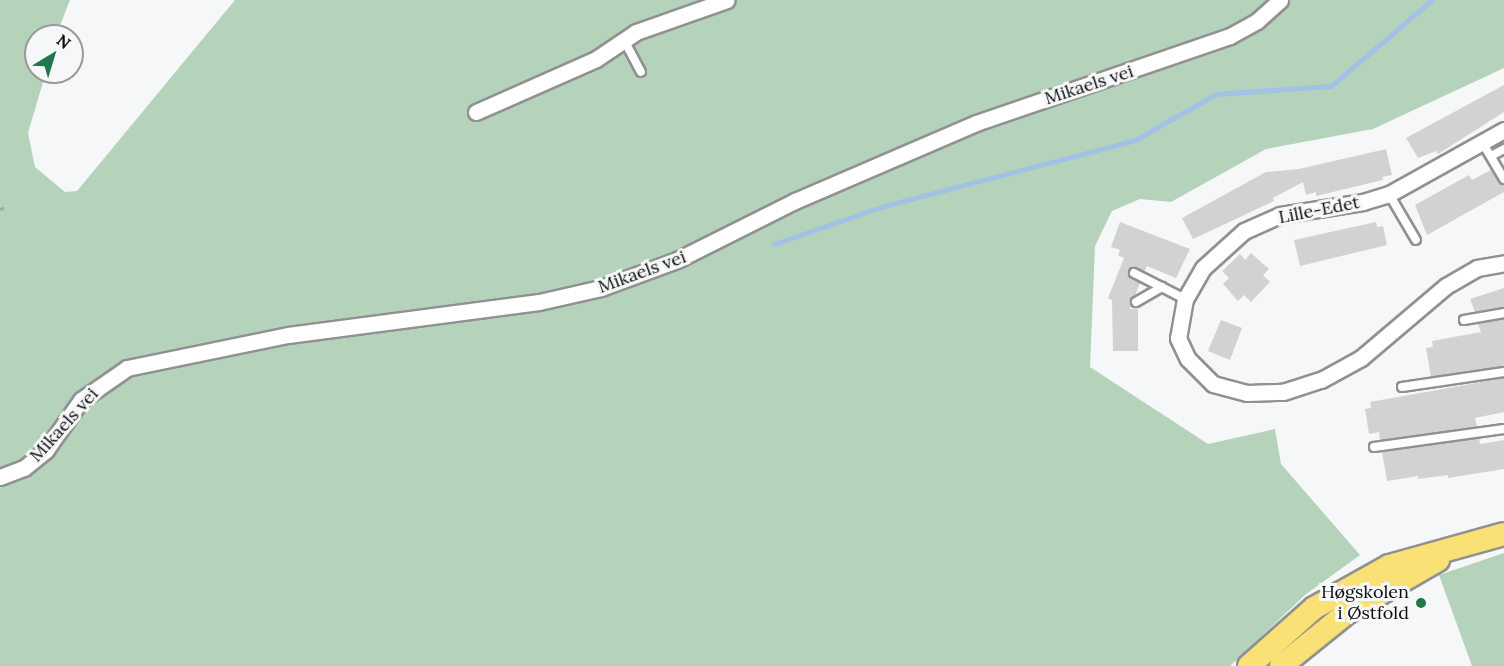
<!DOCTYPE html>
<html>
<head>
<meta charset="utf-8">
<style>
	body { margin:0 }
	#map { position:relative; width:1504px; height:666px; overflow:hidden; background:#f6f7f8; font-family:Lora,serif }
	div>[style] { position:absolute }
	.green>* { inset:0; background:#b5d3bb }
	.stream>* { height:5px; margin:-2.5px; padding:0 2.5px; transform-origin:2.5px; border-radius:2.5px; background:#a3c0e5 }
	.building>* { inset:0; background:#d2d2d3 }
	.path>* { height:3px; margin-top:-1.5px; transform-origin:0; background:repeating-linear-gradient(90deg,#a6a7a8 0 4.5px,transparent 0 7.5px) }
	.roads { filter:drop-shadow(2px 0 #919193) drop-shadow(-2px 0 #919193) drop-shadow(0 2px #919193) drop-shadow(0 -2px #919193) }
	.lane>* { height:8px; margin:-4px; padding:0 4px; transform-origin:4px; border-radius:4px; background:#fff }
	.street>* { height:15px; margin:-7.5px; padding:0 7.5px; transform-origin:7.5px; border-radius:7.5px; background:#fff }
	.primary>* { height:22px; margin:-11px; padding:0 11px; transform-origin:11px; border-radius:11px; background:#f9e176 }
	.dots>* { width:16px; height:16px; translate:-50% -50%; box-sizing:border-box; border:3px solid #f6f7f8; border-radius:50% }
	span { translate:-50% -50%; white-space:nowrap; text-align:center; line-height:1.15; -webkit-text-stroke:6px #f6f7f8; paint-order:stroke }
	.street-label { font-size:18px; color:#0d0d0d }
	.poi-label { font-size:18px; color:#0d0d0d }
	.right { translate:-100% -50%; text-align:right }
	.north { position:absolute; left:24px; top:24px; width:60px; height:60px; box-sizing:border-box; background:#f6f7f8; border:2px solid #99999a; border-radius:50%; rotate:38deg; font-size:16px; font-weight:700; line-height:24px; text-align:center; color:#0d0d0d }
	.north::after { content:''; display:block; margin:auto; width:21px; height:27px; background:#22784c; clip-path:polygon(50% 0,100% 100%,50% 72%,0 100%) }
</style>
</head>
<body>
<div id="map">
	<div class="green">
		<div style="clip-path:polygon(0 0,70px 0,56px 36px,36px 36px,36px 72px,46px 72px,28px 133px,35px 167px,65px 192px,77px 191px,235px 0,1504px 0,1504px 68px,1373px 129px,1266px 149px,1171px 202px,1140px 199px,1112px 211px,1095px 246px,1090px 367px,1208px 444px,1275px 429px,1281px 464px,1360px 555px,1305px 595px,1230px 666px,0 666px)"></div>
		<div style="clip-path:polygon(1504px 553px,1504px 666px,1472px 666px,1439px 575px)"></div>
	</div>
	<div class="stream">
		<div style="left:774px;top:244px;width:116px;rotate:-19.1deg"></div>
		<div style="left:884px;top:206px;width:260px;rotate:-14.7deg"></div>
		<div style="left:1135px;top:140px;width:93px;rotate:-29.6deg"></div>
		<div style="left:1216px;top:94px;width:115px;rotate:-4deg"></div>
		<div style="left:1331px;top:86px;width:133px;rotate:-40.4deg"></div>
	</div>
	<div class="building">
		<div style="clip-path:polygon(1504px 85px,1504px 112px,1438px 154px,1436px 151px,1418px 158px,1406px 138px)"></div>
		<div style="clip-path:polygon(1386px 149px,1392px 175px,1382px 177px,1383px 180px,1316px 196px,1316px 192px,1306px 195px,1303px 182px,1273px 198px,1274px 201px,1193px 239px,1182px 218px,1266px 172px,1299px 169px)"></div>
		<div style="clip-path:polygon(1491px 170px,1504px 185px,1504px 192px,1427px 235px,1415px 205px,1469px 175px,1472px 180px)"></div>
		<div style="clip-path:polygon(1120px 222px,1190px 249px,1176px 278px,1147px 266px,1144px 272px,1134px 267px,1129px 270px,1129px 277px,1140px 283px,1130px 309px,1138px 309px,1138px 351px,1113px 351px,1112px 300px,1108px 298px,1124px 258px,1118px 255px,1120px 250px,1111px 247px)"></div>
		<div style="clip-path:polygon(1376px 222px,1377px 227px,1383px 226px,1387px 245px,1300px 266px,1294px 240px)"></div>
		<div style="clip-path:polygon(1251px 253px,1269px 269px,1263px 275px,1270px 282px,1251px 302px,1244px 295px,1238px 301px,1223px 284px,1229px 278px,1222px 271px,1240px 254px,1245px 260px)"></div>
		<div style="clip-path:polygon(1504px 288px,1504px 307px,1475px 312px,1470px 299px)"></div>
		<div style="clip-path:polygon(1504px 319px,1504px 366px,1431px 377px,1426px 348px,1433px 347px,1432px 341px,1481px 332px,1478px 324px)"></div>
		<div style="clip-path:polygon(1221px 320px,1242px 328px,1230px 360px,1208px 351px)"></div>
		<div style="clip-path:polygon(1504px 378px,1504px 412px,1475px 418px,1477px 427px,1380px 440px,1379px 432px,1369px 434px,1365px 409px,1371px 408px,1370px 402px)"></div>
		<div style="clip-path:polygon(1479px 438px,1480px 444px,1504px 440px,1504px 469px,1448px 478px,1448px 475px,1418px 479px,1418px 476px,1387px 481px,1382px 452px)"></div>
	</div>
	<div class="path">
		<div style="left:0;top:209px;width:6px;rotate:-18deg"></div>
	</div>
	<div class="roads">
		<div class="lane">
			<div style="left:624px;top:40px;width:36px;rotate:62deg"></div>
			<div style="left:1482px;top:142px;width:43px;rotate:59.3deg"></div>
			<div style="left:1491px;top:156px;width:15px;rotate:-28deg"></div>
			<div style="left:1389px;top:194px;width:53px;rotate:59.6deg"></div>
			<div style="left:1134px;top:273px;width:57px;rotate:27deg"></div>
			<div style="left:1136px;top:302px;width:30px;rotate:-30deg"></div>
			<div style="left:1464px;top:320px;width:41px;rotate:-9.9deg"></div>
			<div style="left:1402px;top:387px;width:103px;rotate:-8.4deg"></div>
			<div style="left:1374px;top:447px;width:131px;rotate:-7.9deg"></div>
		</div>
		<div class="street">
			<div style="left:476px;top:112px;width:131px;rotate:-23.8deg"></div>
			<div style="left:596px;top:59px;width:48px;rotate:-34deg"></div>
			<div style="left:636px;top:32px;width:96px;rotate:-19.4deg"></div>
			<div style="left:1504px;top:130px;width:132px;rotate:150.9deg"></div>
			<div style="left:1389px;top:194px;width:27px;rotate:163deg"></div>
			<div style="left:1363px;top:202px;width:84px;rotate:171.1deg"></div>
			<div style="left:1280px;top:215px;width:39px;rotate:156deg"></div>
			<div style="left:1244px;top:231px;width:55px;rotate:137.9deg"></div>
			<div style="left:1203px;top:268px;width:36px;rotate:120deg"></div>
			<div style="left:1185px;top:299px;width:40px;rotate:100deg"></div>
			<div style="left:1178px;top:338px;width:23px;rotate:65deg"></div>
			<div style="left:1188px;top:359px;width:35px;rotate:45deg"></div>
			<div style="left:1213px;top:384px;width:35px;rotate:15deg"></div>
			<div style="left:1247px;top:393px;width:36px;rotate:-2deg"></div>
			<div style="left:1283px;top:392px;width:40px;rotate:-18deg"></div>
			<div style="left:1321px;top:380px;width:46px;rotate:-28.8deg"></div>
			<div style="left:1361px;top:358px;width:111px;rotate:-40.3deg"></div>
			<div style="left:1446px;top:286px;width:36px;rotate:-30deg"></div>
			<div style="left:1477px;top:268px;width:27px;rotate:-10deg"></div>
			<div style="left:0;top:477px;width:26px;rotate:-21deg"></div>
			<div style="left:24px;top:468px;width:28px;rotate:-39deg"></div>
			<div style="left:46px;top:450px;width:61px;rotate:-55deg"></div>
			<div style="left:81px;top:400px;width:56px;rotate:-34.8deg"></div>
			<div style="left:127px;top:368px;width:164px;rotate:-11.6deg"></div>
			<div style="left:288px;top:335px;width:253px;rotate:-7.5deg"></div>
			<div style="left:539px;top:302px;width:64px;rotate:-12.7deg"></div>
			<div style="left:601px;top:288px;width:81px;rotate:-20.2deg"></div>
			<div style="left:677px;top:260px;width:132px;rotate:-26.6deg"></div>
			<div style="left:795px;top:201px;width:197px;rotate:-23.3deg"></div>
			<div style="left:976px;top:123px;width:268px;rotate:-18.9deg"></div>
			<div style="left:1230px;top:36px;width:31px;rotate:-29deg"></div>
			<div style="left:1257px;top:21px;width:31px;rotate:-42deg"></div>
		</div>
		<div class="primary">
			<div style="left:1249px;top:666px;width:87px;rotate:-41.7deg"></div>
			<div style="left:1314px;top:608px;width:86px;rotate:-29.2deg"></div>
			<div style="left:1389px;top:566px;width:119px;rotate:-15.5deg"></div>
			<div style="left:1281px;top:666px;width:86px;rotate:-38.9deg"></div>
			<div style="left:1348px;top:612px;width:104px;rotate:-30deg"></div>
		</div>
	</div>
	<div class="dots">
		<div style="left:1421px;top:603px;background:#22784c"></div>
	</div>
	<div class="street-label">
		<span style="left:1089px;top:85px;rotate:-18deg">Mikaels vei</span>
		<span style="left:1319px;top:210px;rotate:-11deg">Lille-Edet</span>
		<span style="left:642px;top:272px;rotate:-20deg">Mikaels vei</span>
		<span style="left:64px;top:425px;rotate:-48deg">Mikaels vei</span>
	</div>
	<div class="poi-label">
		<span class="right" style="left:1409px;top:603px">Høgskolen<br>i Østfold</span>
	</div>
	<div class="north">N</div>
</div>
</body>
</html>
